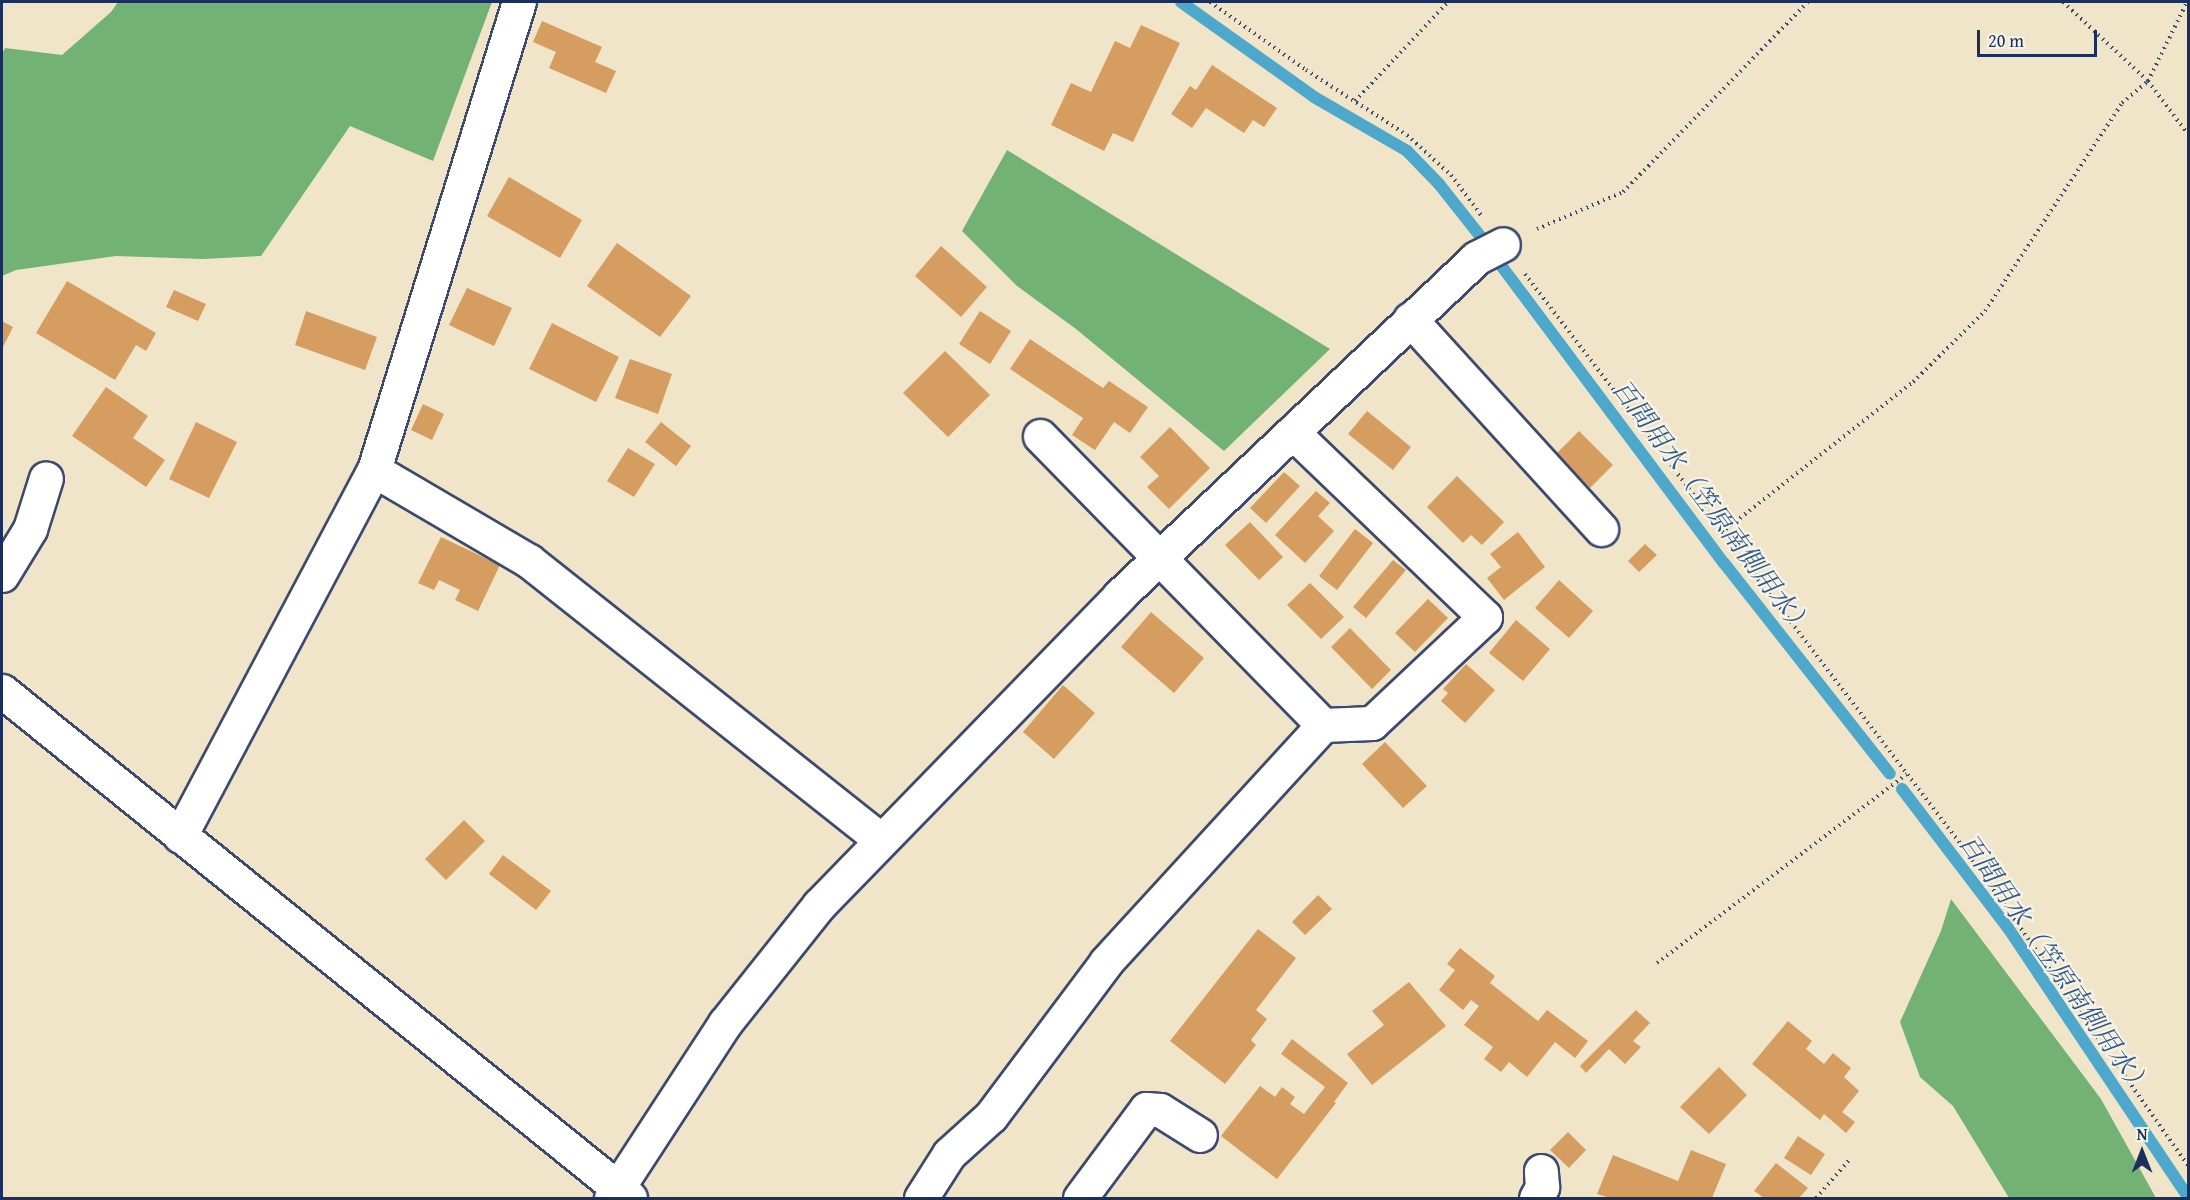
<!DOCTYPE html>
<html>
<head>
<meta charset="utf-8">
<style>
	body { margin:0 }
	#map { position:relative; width:2190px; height:1200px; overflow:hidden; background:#f0e5c9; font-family:"Gentium Book Plus","Noto Serif JP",serif }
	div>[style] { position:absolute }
	.forest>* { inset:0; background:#72b274 }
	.stream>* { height:12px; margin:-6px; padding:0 6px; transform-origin:6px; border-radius:6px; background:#4ea8cc }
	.building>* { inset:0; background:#d69d61 }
	.path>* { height:4px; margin-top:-2px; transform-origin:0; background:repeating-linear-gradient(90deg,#3b4a6e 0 1.5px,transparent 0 6px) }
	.roads { filter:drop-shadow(2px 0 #3b4a6e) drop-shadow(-2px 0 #3b4a6e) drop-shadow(0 2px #3b4a6e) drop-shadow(0 -2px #3b4a6e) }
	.minor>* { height:33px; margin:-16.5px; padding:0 16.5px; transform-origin:16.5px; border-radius:16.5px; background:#fff }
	span { translate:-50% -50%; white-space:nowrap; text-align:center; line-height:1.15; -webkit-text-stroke:4.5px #f7f3e8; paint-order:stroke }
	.water-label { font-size:26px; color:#2d5984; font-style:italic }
	.frame { position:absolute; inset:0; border:3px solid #1b2f5e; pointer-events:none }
	.north { position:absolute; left:2112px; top:1122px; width:60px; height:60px; -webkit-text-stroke:4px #f7f3e8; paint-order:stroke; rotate:0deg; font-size:16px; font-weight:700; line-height:24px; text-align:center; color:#1b2f5e }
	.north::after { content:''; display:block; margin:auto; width:21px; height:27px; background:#1b2f5e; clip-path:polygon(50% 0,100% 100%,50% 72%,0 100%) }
	.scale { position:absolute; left:1977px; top:30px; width:120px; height:27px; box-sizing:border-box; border:3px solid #1b2f5e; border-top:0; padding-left:8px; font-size:18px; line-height:21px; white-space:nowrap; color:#1b2f5e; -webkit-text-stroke:4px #f7f3e8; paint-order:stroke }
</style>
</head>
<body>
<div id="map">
	<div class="forest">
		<div style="clip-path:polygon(118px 2px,492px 2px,433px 161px,350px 126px,261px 256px,203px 259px,116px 256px,16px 270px,2px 276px,2px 54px,5px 48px,62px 55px,111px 12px)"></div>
		<div style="clip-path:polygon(1007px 150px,1330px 349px,1224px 451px,1076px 329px,1017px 286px,962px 231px)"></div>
		<div style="clip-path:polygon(1951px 899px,2101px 1099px,2156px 1198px,2009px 1198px,1953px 1106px,1920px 1077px,1900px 1022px,1941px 931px)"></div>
	</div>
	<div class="stream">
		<div style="left:1181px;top:2px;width:163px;rotate:35.5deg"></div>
		<div style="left:1314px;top:97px;width:108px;rotate:30.1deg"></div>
		<div style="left:1407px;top:151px;width:46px;rotate:45.9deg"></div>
		<div style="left:1439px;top:184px;width:66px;rotate:51.7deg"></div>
		<div style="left:1500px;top:264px;width:374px;rotate:53.2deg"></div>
		<div style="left:1724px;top:563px;width:268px;rotate:51.8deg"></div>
		<div style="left:1902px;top:789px;width:175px;rotate:52.7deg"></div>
		<div style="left:2008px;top:928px;width:324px;rotate:56.2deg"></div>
	</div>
	<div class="building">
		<div style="clip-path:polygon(542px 21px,602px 47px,595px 62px,616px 71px,606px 93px,549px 68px,556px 52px,533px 42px)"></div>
		<div style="clip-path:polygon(1141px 25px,1180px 43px,1133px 142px,1113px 133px,1104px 151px,1051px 125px,1071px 83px,1091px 92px,1115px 41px,1130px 48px)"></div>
		<div style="clip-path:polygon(1212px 65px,1277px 108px,1264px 127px,1253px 120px,1244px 133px,1206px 108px,1192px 128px,1171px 114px,1190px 86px,1196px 90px)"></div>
		<div style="clip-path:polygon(509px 177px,582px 220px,560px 258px,487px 216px)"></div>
		<div style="clip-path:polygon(617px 243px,691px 296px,660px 337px,587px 286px)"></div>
		<div style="clip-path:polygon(941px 246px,987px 287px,961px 317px,915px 276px)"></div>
		<div style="clip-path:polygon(67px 281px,156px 333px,146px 351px,136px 345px,115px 380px,36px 333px)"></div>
		<div style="clip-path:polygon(467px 288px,512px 308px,494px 346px,449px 325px)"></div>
		<div style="clip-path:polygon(174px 290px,206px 304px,198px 321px,166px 307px)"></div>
		<div style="clip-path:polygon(306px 311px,377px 337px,365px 370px,295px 345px)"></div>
		<div style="clip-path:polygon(980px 311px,1011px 331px,990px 364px,959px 344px)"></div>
		<div style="clip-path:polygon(2px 321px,13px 327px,2px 349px)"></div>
		<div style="clip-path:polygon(552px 323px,619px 357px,596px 402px,529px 369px)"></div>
		<div style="clip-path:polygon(1030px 339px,1103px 388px,1109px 381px,1148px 407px,1130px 433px,1114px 422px,1095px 450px,1072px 435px,1083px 418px,1010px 369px)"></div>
		<div style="clip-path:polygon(945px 351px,990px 395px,948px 437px,903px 393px)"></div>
		<div style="clip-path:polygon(630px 359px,672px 374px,658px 414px,615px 398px)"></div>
		<div style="clip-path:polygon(106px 387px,148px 416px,133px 438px,165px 460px,146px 487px,72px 436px)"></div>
		<div style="clip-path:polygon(423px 404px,444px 414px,432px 440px,411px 430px)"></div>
		<div style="clip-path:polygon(1367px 411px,1411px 447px,1393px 470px,1348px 434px)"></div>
		<div style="clip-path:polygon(196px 422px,237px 442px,209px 498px,169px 479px)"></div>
		<div style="clip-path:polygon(661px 422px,691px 446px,676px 466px,645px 442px)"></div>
		<div style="clip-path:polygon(1170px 427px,1210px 468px,1169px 509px,1147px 487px,1159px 476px,1140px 457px)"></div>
		<div style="clip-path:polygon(1579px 431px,1613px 465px,1590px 488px,1556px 454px)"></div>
		<div style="clip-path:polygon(628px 448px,655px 464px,634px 497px,607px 481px)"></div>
		<div style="clip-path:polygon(1284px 472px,1300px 486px,1266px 523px,1250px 508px)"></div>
		<div style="clip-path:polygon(1457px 476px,1504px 522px,1482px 545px,1471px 535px,1463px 543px,1427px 507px)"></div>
		<div style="clip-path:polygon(1316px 491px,1330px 503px,1318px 516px,1334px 531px,1305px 563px,1275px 535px)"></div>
		<div style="clip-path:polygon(1250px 522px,1283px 557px,1259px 580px,1225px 545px)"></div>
		<div style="clip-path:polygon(1355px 529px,1373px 543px,1337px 590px,1319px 576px)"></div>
		<div style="clip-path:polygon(1518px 532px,1545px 567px,1504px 600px,1487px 578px,1501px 567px,1490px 554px)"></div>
		<div style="clip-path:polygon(441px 537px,500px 565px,478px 611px,455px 600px,460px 590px,439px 580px,434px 590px,418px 583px)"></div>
		<div style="clip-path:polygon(1645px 544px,1657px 555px,1639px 572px,1628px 561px)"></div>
		<div style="clip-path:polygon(1393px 560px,1406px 570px,1366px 618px,1353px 607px)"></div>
		<div style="clip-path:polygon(1559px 580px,1593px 611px,1569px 638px,1535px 608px)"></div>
		<div style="clip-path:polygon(1310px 583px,1344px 617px,1321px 639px,1287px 605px)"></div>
		<div style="clip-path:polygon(1428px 599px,1448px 618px,1415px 652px,1395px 633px)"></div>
		<div style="clip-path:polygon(1151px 612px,1204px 658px,1174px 693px,1121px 647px)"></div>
		<div style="clip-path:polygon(1516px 620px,1550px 649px,1523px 681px,1489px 653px)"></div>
		<div style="clip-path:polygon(1350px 628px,1391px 670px,1372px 689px,1331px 647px)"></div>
		<div style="clip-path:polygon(1466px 664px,1495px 690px,1465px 723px,1441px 701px,1448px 693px,1443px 689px)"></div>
		<div style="clip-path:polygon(1063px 685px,1095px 713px,1054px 759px,1023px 732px)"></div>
		<div style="clip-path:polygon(1385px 742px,1427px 786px,1403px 808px,1362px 764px)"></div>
		<div style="clip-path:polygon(464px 820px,485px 841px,446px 880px,425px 859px)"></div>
		<div style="clip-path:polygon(503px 855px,551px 891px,536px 910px,489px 874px)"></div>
		<div style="clip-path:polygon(1318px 895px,1332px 909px,1305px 935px,1292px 922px)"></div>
		<div style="clip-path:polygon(1258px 929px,1296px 958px,1256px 1010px,1267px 1019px,1251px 1040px,1256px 1045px,1225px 1084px,1170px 1041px)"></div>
		<div style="clip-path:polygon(1460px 948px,1495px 976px,1490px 983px,1538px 1021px,1547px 1010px,1588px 1041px,1575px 1058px,1555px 1042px,1527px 1077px,1509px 1062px,1501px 1072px,1484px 1059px,1493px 1047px,1464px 1025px,1479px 1006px,1471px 1000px,1463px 1010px,1439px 990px,1455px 970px,1447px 964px)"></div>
		<div style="clip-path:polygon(1409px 982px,1446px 1026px,1372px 1085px,1347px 1054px,1384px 1025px,1372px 1011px)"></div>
		<div style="clip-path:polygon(1636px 1010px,1650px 1023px,1633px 1041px,1641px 1047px,1625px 1064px,1609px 1049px,1586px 1073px,1580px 1066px)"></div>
		<div style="clip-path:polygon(1788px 1021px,1812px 1041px,1806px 1049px,1824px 1064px,1833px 1053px,1851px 1068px,1844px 1077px,1859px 1091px,1842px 1112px,1855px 1122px,1846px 1133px,1824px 1114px,1820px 1120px,1752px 1064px)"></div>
		<div style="clip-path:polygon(1292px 1039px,1348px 1083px,1334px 1102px,1336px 1103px,1277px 1179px,1221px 1136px,1260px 1086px,1275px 1097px,1282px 1087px,1295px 1097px,1290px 1104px,1304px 1114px,1325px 1087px,1281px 1054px)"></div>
		<div style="clip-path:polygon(1719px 1067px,1747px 1095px,1709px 1134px,1680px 1107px)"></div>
		<div style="clip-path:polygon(1568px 1132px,1586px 1150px,1569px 1168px,1550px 1150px)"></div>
		<div style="clip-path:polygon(1798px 1136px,1825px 1154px,1811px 1175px,1784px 1158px)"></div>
		<div style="clip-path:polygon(1691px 1150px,1726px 1164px,1712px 1198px,1610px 1198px,1597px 1194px,1613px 1155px,1678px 1181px)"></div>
		<div style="clip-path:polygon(1776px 1163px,1808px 1188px,1799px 1198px,1764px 1198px,1754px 1191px)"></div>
	</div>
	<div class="path">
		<div style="left:1210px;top:2px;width:118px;rotate:35.3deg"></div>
		<div style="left:1306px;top:70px;width:120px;rotate:32.8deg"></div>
		<div style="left:1407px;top:135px;width:59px;rotate:42.3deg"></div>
		<div style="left:1451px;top:175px;width:50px;rotate:53.1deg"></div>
		<div style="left:2063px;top:2px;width:116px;rotate:42.9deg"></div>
		<div style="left:2148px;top:81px;width:66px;rotate:53deg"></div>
		<div style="left:1355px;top:101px;width:136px;rotate:-46.8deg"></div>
		<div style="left:1537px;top:229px;width:94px;rotate:-23.3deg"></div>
		<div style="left:1623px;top:192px;width:265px;rotate:-45.8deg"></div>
		<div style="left:1525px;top:274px;width:731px;rotate:52.61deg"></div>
		<div style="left:1969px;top:855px;width:380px;rotate:54.8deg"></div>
		<div style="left:1721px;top:533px;width:244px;rotate:-38.2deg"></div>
		<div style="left:1913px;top:382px;width:101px;rotate:-44.6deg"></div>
		<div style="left:1985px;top:311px;width:249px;rotate:-56.6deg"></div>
		<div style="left:2122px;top:103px;width:34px;rotate:-40deg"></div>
		<div style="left:2148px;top:81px;width:88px;rotate:-63.7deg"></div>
		<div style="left:1657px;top:963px;width:313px;rotate:-37.1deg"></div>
		<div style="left:1816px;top:1198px;width:52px;rotate:-48.9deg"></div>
	</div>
	<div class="roads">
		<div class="minor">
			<div style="left:1410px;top:319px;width:284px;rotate:47.7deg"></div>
			<div style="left:1040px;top:436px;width:404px;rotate:45.6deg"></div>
			<div style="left:1323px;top:725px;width:49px;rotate:-2.3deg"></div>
			<div style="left:1372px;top:723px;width:155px;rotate:-43.2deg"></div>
			<div style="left:1485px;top:617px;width:267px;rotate:-136.2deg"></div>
			<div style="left:374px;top:470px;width:180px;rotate:30.4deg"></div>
			<div style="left:529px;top:561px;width:449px;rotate:38.4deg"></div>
			<div style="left:2px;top:575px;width:54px;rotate:-58.7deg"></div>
			<div style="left:30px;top:529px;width:53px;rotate:-72.6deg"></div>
			<div style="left:2px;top:691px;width:807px;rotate:38.91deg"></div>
			<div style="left:180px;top:836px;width:414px;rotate:-62.1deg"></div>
			<div style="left:374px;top:470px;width:490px;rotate:-72.8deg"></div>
			<div style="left:611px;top:1198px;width:209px;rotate:-56.9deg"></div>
			<div style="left:725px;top:1023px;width:151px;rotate:-51.5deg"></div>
			<div style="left:819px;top:905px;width:431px;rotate:-45.8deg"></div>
			<div style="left:1119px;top:596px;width:492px;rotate:-43.4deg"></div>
			<div style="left:1476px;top:258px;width:30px;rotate:-27deg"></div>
			<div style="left:921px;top:1198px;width:52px;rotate:-57.5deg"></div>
			<div style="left:949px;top:1154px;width:57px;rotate:-42.1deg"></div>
			<div style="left:991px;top:1116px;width:192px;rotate:-53.2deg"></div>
			<div style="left:1106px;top:962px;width:321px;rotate:-47.5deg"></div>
			<div style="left:1080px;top:1198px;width:111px;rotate:-53.4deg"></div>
			<div style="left:1146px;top:1109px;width:14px;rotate:4deg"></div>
			<div style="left:1160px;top:1110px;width:47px;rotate:32deg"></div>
			<div style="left:1536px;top:1198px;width:13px;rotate:-61deg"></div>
			<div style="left:1542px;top:1187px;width:16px;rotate:-94deg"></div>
		</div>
	</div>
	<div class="water-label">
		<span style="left:1712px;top:507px;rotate:53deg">百間用水（笠原南側用水）</span>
		<span style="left:2055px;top:964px;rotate:55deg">百間用水（笠原南側用水）</span>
	</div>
	<div class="frame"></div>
	<div class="north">N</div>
	<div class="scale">20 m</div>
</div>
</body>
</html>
